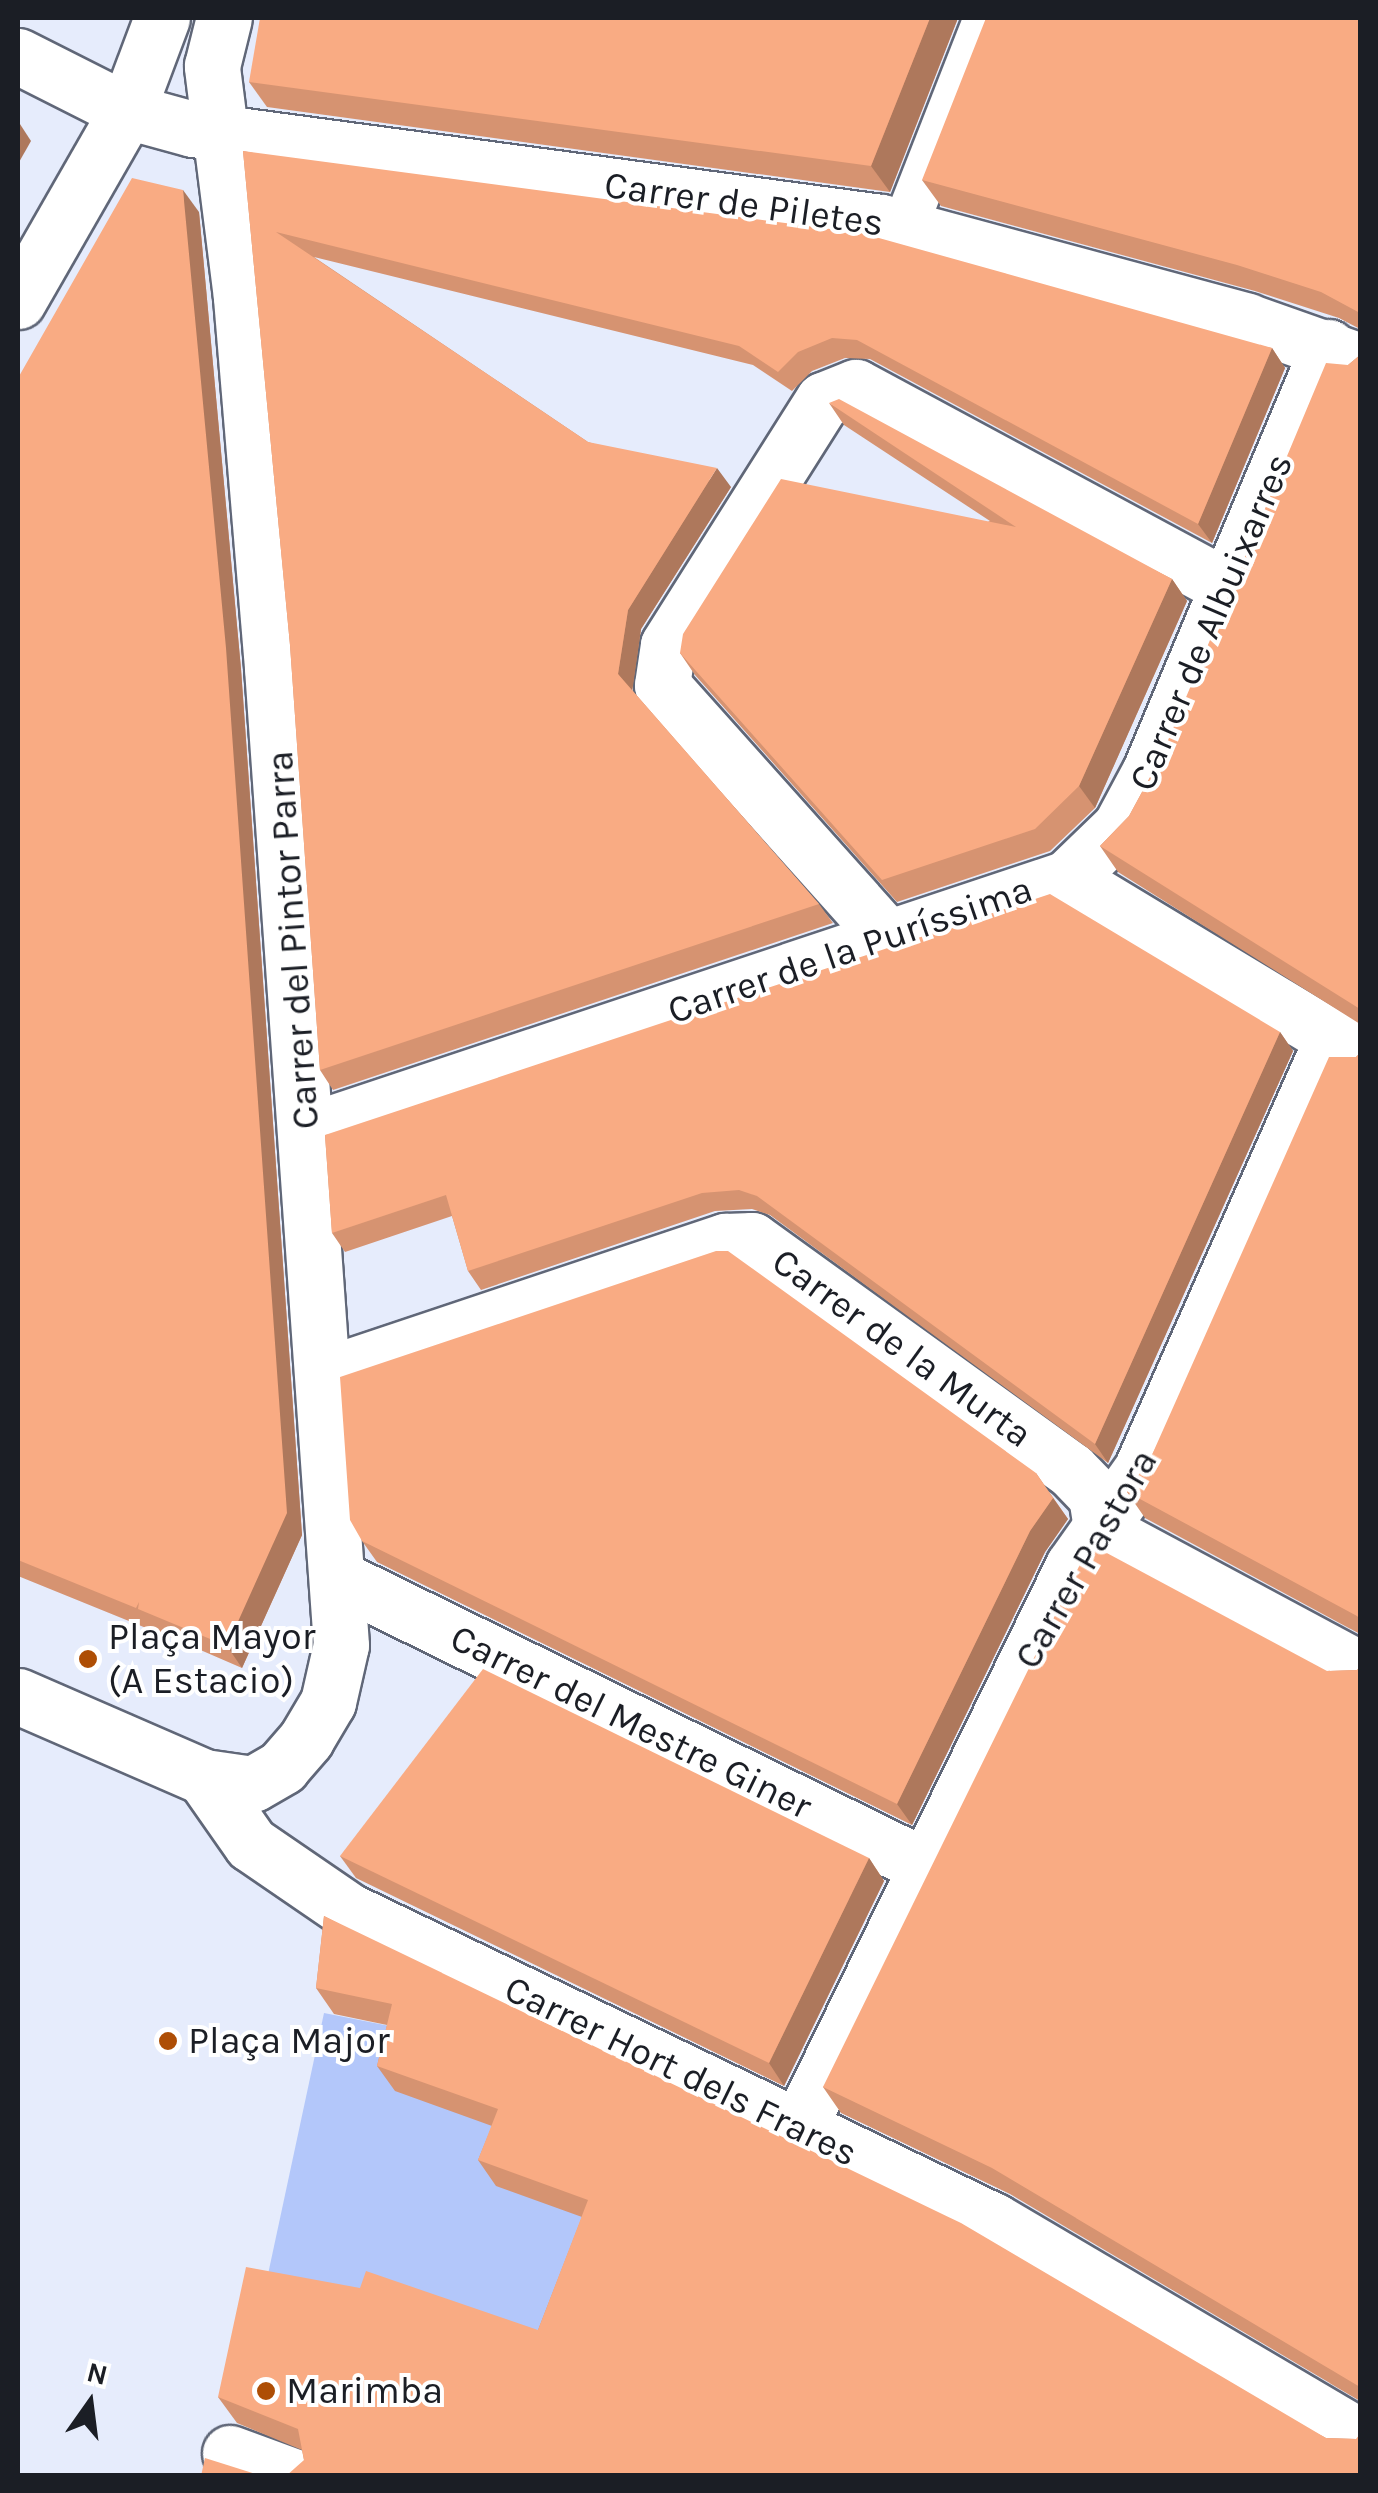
<!DOCTYPE html>
<html>
<head>
<meta charset="utf-8">
<style>
	body { margin:0 }
	#map { position:relative; width:1378px; height:2493px; overflow:hidden; background:#e6ecfc; font-family:Karla,sans-serif }
	div>[style] { position:absolute }
	.green>* { inset:0; background:#b3c7fa }
	.roads { filter:drop-shadow(2px 0 #606778) drop-shadow(-2px 0 #606778) drop-shadow(0 2px #606778) drop-shadow(0 -2px #606778) }
	.service>* { height:45px; margin:-22.5px; padding:0 22.5px; transform-origin:22.5px; border-radius:22.5px; background:#fff }
	.pedestrian>* { height:55px; margin:-27.5px; padding:0 27.5px; transform-origin:27.5px; border-radius:27.5px; background:#fff }
	.minor>* { height:55px; margin:-27.5px; padding:0 27.5px; transform-origin:27.5px; border-radius:27.5px; background:#fff }
	.wall>* { inset:0; background:#d69371 }
	.shaded-wall>* { inset:0; background:#ae785c }
	.building>* { inset:0; background:#f9ab83 }
	.dots>* { width:28px; height:28px; translate:-50% -50%; box-sizing:border-box; border:5px solid #fff; border-radius:50% }
	span { translate:-50% -50%; white-space:nowrap; text-align:center; line-height:1.15; -webkit-text-stroke:8px #fff; paint-order:stroke }
	.street-label { font-size:38px; color:#1b1e25 }
	.poi-label { font-size:38px; color:#1b1e25 }
	.left { translate:0 -50%; text-align:left }
	.frame { position:absolute; inset:0; border:20px solid #1b1e25; pointer-events:none }
	.north { position:absolute; left:40px; top:2353px; width:100px; height:100px; -webkit-text-stroke:8px #fff; paint-order:stroke; rotate:14deg; font-size:28px; font-weight:700; line-height:40px; text-align:center; color:#1b1e25 }
	.north::after { content:''; display:block; margin:auto; width:35px; height:45px; background:#1b1e25; clip-path:polygon(50% 0,100% 100%,50% 72%,0 100%) }
</style>
</head>
<body>
<div id="map">
	<div class="green">
		<div style="clip-path:polygon(324px 2013px,410px 2030px,607px 2226px,645px 2354px,264px 2293px)"></div>
	</div>
	<div class="roads">
		<div class="service">
			<div style="left:904px;top:227px;width:225px;rotate:-68.6deg"></div>
		</div>
		<div class="pedestrian">
			<div style="left:204px;top:1777px;width:82px;rotate:55deg"></div>
			<div style="left:251px;top:1844px;width:119px;rotate:34.4deg"></div>
			<div style="left:349px;top:1911px;width:716px;rotate:25.67deg"></div>
			<div style="left:994px;top:2221px;width:425px;rotate:30.5deg"></div>
			<div style="left:230px;top:2453px;width:67px;rotate:20.1deg"></div>
		</div>
		<div class="minor">
			<div style="left:18px;top:56px;width:122px;rotate:26.8deg"></div>
			<div style="left:127px;top:111px;width:68px;rotate:15.3deg"></div>
			<div style="left:193px;top:129px;width:694px;rotate:7.7deg"></div>
			<div style="left:881px;top:222px;width:379px;rotate:15.1deg"></div>
			<div style="left:1247px;top:321px;width:120px;rotate:19.5deg"></div>
			<div style="left:18px;top:301px;width:219px;rotate:-60.2deg"></div>
			<div style="left:127px;top:111px;width:99px;rotate:-69.4deg"></div>
			<div style="left:1067px;top:878px;width:74px;rotate:-43.9deg"></div>
			<div style="left:1120px;top:827px;width:64px;rotate:-61.8deg"></div>
			<div style="left:1150px;top:771px;width:460px;rotate:-67.2deg"></div>
			<div style="left:888px;top:938px;width:339px;rotate:-131.8deg"></div>
			<div style="left:662px;top:685px;width:40px;rotate:-81.5deg"></div>
			<div style="left:668px;top:645px;width:290px;rotate:-57.7deg"></div>
			<div style="left:823px;top:400px;width:35px;rotate:-22deg"></div>
			<div style="left:856px;top:387px;width:421px;rotate:28.3deg"></div>
			<div style="left:308px;top:1131px;width:800px;rotate:-18.43deg"></div>
			<div style="left:1067px;top:878px;width:342px;rotate:31.1deg"></div>
			<div style="left:327px;top:1374px;width:420px;rotate:-18.5deg"></div>
			<div style="left:725px;top:1241px;width:27px;rotate:-2deg"></div>
			<div style="left:752px;top:1240px;width:393px;rotate:35.8deg"></div>
			<div style="left:1071px;top:1470px;width:36px;rotate:46deg"></div>
			<div style="left:1096px;top:1496px;width:31px;rotate:81deg"></div>
			<div style="left:1101px;top:1527px;width:12px;rotate:42deg"></div>
			<div style="left:1110px;top:1535px;width:284px;rotate:28.2deg"></div>
			<div style="left:338px;top:1578px;width:654px;rotate:26.13deg"></div>
			<div style="left:18px;top:1696px;width:203px;rotate:23.5deg"></div>
			<div style="left:204px;top:1777px;width:49px;rotate:8.1deg"></div>
			<div style="left:253px;top:1784px;width:34px;rotate:-30deg"></div>
			<div style="left:282px;top:1767px;width:37px;rotate:-49deg"></div>
			<div style="left:306px;top:1739px;width:43px;rotate:-59.3deg"></div>
			<div style="left:328px;top:1702px;width:58px;rotate:-77.2deg"></div>
			<div style="left:341px;top:1645px;width:980px;rotate:-94.04deg"></div>
			<div style="left:272px;top:667px;width:371px;rotate:-94.8deg"></div>
			<div style="left:241px;top:297px;width:233px;rotate:-97.2deg"></div>
			<div style="left:212px;top:66px;width:49px;rotate:-76deg"></div>
			<div style="left:799px;top:2127px;width:624px;rotate:-63.97deg"></div>
			<div style="left:1073px;top:1566px;width:118px;rotate:-54.7deg"></div>
			<div style="left:1141px;top:1470px;width:471px;rotate:-66.1deg"></div>
		</div>
	</div>
	<div class="wall">
		<div style="clip-path:polygon(958px 18px,890px 192px,267px 107px,249px 82px)"></div>
		<div style="clip-path:polygon(1360px 18px,1360px 329px,1339px 318px,1255px 291px,941px 206px,922px 180px)"></div>
		<div style="clip-path:polygon(243px 151px,1272px 348px,1285px 368px,1212px 543px,870px 359px,845px 358px,812px 371px,792px 391px,753px 365px,314px 257px,588px 442px,731px 487px,641px 629px,632px 690px,819px 904px,833px 923px,333px 1090px,320px 1070px,290px 645px)"></div>
		<div style="clip-path:polygon(199px 212px,241px 669px,302px 1535px,242px 1668px,152px 1629px,151px 1630px,18px 1576px,18px 378px)"></div>
		<div style="clip-path:polygon(1360px 355px,1360px 1024px,1118px 872px,1100px 846px,1129px 816px,1161px 757px,1348px 365px)"></div>
		<div style="clip-path:polygon(829px 403px,1172px 579px,1187px 601px,1095px 808px,1050px 851px,897px 902px,695px 675px,680px 653px,990px 521px,844px 425px)"></div>
		<div style="clip-path:polygon(1280px 1032px,1293px 1051px,1108px 1463px,770px 1215px,752px 1209px,715px 1211px,481px 1290px,468px 1271px,452px 1216px,345px 1252px,332px 1233px,325px 1135px)"></div>
		<div style="clip-path:polygon(1360px 1053px,1360px 1634px,1145px 1518px,1127px 1492px,1151px 1457px,1356px 1057px)"></div>
		<div style="clip-path:polygon(1036px 1473px,1068px 1519px,1045px 1552px,912px 1825px,377px 1562px,362px 1541px)"></div>
		<div style="clip-path:polygon(1360px 1667px,1360px 2401px,1010px 2194px,841px 2113px,823px 2087px,1327px 1671px,1357px 1670px)"></div>
		<div style="clip-path:polygon(340px 1856px,869px 1858px,884px 1881px,784px 2086px,356px 1878px)"></div>
		<div style="clip-path:polygon(324px 1916px,1326px 2438px,1356px 2439px,1360px 2476px,304px 2460px,302px 2450px,237px 2423px,218px 2397px,538px 2330px,582px 2217px,496px 2186px,478px 2160px,492px 2126px,395px 2091px,377px 2066px,387px 2025px,334px 2014px,316px 1988px)"></div>
	</div>
	<div class="shaded-wall">
		<div style="clip-path:polygon(930px 18px,958px 18px,890px 192px,871px 166px)"></div>
		<div style="clip-path:polygon(18px 121px,31px 141px,18px 164px)"></div>
		<div style="clip-path:polygon(183px 190px,199px 212px,241px 669px,302px 1535px,242px 1668px,227px 1646px)"></div>
		<div style="clip-path:polygon(1272px 348px,1285px 368px,1212px 543px,1198px 524px)"></div>
		<div style="clip-path:polygon(717px 468px,731px 487px,641px 629px,632px 693px,618px 674px,628px 610px)"></div>
		<div style="clip-path:polygon(1172px 579px,1187px 601px,1095px 808px,1079px 786px)"></div>
		<div style="clip-path:polygon(1280px 1032px,1293px 1051px,1108px 1463px,1095px 1444px)"></div>
		<div style="clip-path:polygon(1053px 1498px,1068px 1519px,1045px 1552px,912px 1825px,897px 1804px,1030px 1531px)"></div>
		<div style="clip-path:polygon(869px 1858px,884px 1881px,784px 2086px,769px 2063px)"></div>
	</div>
	<div class="building">
		<div style="clip-path:polygon(260px 18px,930px 18px,871px 166px,249px 82px)"></div>
		<div style="clip-path:polygon(986px 18px,1360px 18px,1360px 313px,1321px 292px,1237px 265px,922px 180px)"></div>
		<div style="clip-path:polygon(243px 151px,861px 233px,1272px 348px,1198px 524px,857px 340px,832px 338px,798px 352px,778px 372px,739px 346px,276px 232px,588px 442px,717px 468px,628px 610px,618px 674px,819px 904px,320px 1070px,290px 645px)"></div>
		<div style="clip-path:polygon(132px 178px,183px 190px,226px 648px,287px 1513px,227px 1646px,138px 1609px,139px 1602px,136px 1608px,18px 1560px,18px 378px)"></div>
		<div style="clip-path:polygon(1360px 355px,1360px 1009px,1100px 846px,1129px 816px,1161px 757px,1326px 363px,1348px 365px)"></div>
		<div style="clip-path:polygon(839px 399px,1172px 579px,1079px 786px,1035px 829px,882px 880px,680px 653px,683px 634px,781px 479px,1016px 527px,829px 403px)"></div>
		<div style="clip-path:polygon(1050px 894px,1280px 1032px,1095px 1444px,757px 1196px,739px 1190px,702px 1193px,468px 1271px,446px 1195px,332px 1233px,325px 1135px)"></div>
		<div style="clip-path:polygon(1360px 1053px,1360px 1619px,1357px 1616px,1127px 1492px,1151px 1457px,1329px 1057px,1356px 1057px)"></div>
		<div style="clip-path:polygon(716px 1251px,728px 1251px,1036px 1473px,1053px 1498px,1030px 1531px,897px 1804px,362px 1541px,350px 1520px,340px 1377px)"></div>
		<div style="clip-path:polygon(1090px 1544px,1327px 1671px,1357px 1670px,1360px 1667px,1360px 2387px,992px 2168px,823px 2087px)"></div>
		<div style="clip-path:polygon(483px 1669px,869px 1858px,769px 2063px,340px 1856px)"></div>
		<div style="clip-path:polygon(324px 1916px,961px 2223px,1326px 2438px,1356px 2439px,1360px 2434px,1360px 2476px,286px 2476px,304px 2460px,298px 2429px,218px 2397px,246px 2267px,360px 2288px,366px 2271px,538px 2330px,588px 2200px,478px 2160px,498px 2109px,377px 2066px,392px 2004px,316px 1988px)"></div>
		<div style="clip-path:polygon(205px 2458px,262px 2476px,201px 2476px)"></div>
	</div>
	<div class="dots">
		<div style="left:88px;top:1659px;background:#ae4e05"></div>
		<div style="left:168px;top:2041px;background:#ae4e05"></div>
		<div style="left:266px;top:2391px;background:#ae4e05"></div>
	</div>
	<div class="street-label">
		<span style="left:744px;top:204px;rotate:8deg">Carrer de Piletes</span>
		<span style="left:1211px;top:622px;rotate:-67deg">Carrer de Albuixarres</span>
		<span style="left:293px;top:940px;rotate:-94deg">Carrer del Pintor Parra</span>
		<span style="left:850px;top:950px;rotate:-19deg">Carrer de la Puríssima</span>
		<span style="left:902px;top:1348px;rotate:36deg">Carrer de la Murta</span>
		<span style="left:1086px;top:1559px;rotate:-60deg">Carrer Pastora</span>
		<span style="left:631px;top:1722px;rotate:26deg">Carrer del Mestre Giner</span>
		<span style="left:681px;top:2071px;rotate:26deg">Carrer Hort dels Frares</span>
	</div>
	<div class="poi-label">
		<span class="left" style="left:108px;top:1659px">Plaça Mayor<br>(A Estacio)</span>
		<span class="left" style="left:188px;top:2041px">Plaça Major</span>
		<span class="left" style="left:286px;top:2391px">Marimba</span>
	</div>
	<div class="frame"></div>
	<div class="north">N</div>
</div>
</body>
</html>
